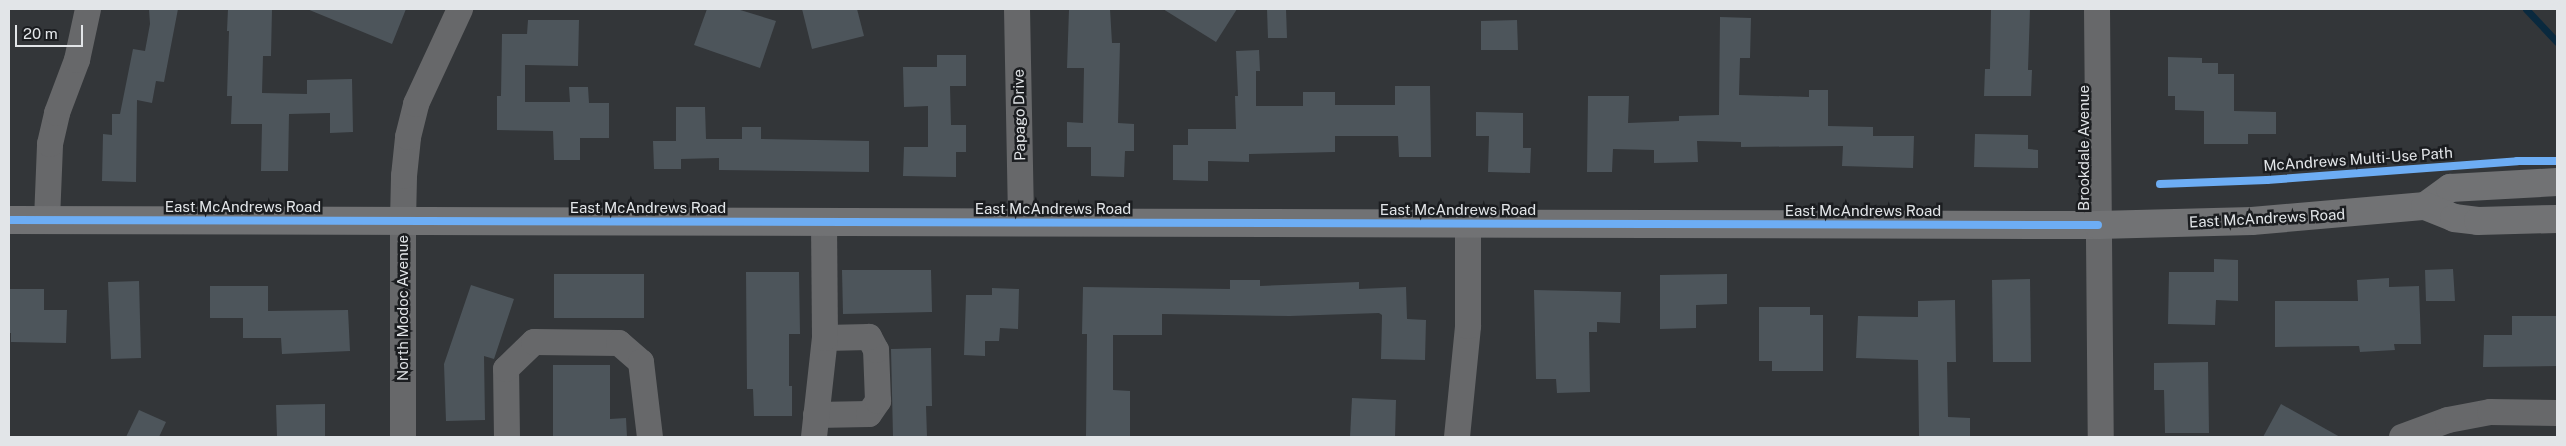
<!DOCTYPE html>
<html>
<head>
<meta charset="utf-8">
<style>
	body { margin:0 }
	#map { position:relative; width:2566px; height:446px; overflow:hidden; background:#333639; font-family:"Public Sans",sans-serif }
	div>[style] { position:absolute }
	.stream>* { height:7px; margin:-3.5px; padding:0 3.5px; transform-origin:3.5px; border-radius:3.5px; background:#0a293e }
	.building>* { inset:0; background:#4d555b }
	.minor>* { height:26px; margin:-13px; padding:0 13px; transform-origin:13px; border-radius:13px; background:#67686a }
	.major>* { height:28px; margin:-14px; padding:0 14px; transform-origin:14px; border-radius:14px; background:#717274 }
	.cycleway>* { height:8px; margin:-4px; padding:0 4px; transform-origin:4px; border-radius:4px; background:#6dadf4 }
	span { translate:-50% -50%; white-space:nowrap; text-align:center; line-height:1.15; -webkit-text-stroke:5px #1b1d20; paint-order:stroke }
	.street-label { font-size:15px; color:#e2e5e8 }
	.frame { position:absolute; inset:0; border:10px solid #e2e5e8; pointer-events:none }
	.scale { position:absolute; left:15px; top:25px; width:68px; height:22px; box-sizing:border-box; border:2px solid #e2e5e8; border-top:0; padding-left:6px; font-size:15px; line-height:18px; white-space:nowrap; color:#e2e5e8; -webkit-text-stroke:4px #1b1d20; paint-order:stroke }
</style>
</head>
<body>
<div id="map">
	<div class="stream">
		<div style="left:2526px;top:9px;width:45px;rotate:46.8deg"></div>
	</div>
	<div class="building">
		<div style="clip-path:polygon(149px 9px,178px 9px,164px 82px,156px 81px,152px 103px,137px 100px,136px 182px,102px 181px,103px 134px,112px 135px,112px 114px,120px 114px,133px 49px,145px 51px,150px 24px)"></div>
		<div style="clip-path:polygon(228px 9px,272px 9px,271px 56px,263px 56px,262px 93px,307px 94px,307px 80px,352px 79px,353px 132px,330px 133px,330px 113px,289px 114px,288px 171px,261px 171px,262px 124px,231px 124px,232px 96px,227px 96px,229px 31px,227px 31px)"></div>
		<div style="clip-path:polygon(307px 9px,406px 9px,392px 44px)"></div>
		<div style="clip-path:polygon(707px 9px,737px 9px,776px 21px,760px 68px,694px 45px)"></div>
		<div style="clip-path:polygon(802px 9px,857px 9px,864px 36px,812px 49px)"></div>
		<div style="clip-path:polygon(1069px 9px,1110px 9px,1112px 43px,1120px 43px,1118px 123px,1134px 124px,1134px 151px,1125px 151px,1124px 177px,1091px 176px,1091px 147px,1067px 147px,1067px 122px,1083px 123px,1084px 68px,1067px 68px)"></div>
		<div style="clip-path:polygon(1163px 9px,1237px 9px,1216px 42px)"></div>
		<div style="clip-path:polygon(1267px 9px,1286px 9px,1287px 38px,1268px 38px)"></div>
		<div style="clip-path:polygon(1991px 9px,2030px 9px,2028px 70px,2032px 70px,2031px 96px,1984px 96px,1985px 69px,1990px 69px)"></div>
		<div style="clip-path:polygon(1720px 17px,1751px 18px,1750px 58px,1740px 58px,1739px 95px,1809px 97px,1809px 90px,1828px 90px,1828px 126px,1873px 127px,1873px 136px,1914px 136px,1913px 168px,1842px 166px,1843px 146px,1741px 147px,1741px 142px,1697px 141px,1698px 162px,1654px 163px,1654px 150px,1613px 149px,1612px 172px,1587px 172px,1588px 96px,1629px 96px,1628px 123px,1679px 121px,1679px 116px,1719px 115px)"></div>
		<div style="clip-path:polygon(528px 20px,579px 20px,578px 66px,525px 65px,525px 102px,570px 102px,569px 87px,588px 87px,589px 103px,609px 103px,609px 138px,580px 138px,580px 160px,554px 160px,553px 131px,497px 130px,497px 96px,501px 96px,502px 34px,527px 34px)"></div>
		<div style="clip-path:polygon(1517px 20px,1518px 50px,1481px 50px,1481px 21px)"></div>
		<div style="clip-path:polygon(1259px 50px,1260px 71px,1256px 71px,1256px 106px,1303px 106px,1303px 92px,1335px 92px,1335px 105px,1395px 105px,1395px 86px,1430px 86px,1431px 157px,1399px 157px,1398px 136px,1335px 136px,1335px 152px,1249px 154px,1249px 162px,1208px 161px,1208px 181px,1173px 180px,1173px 145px,1188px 145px,1188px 129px,1236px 129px,1235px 96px,1238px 96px,1236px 51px)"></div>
		<div style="clip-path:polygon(937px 55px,966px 55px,966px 86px,950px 86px,951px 125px,966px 125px,966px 152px,956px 152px,956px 177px,903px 176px,904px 147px,928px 147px,928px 106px,904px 107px,903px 67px,937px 67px)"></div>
		<div style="clip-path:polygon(2168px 57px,2202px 58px,2202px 63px,2218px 63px,2218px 74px,2234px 74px,2234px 111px,2276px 112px,2276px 134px,2248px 134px,2248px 144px,2204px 144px,2204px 111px,2175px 110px,2175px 96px,2168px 96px)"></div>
		<div style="clip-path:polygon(676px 107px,705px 107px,706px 139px,742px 139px,742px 127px,761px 127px,761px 139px,869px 141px,869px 172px,719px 170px,719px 158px,681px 159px,681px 169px,654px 169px,653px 141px,676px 141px)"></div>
		<div style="clip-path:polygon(1476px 112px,1523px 113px,1523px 148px,1531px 148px,1530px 173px,1488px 172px,1489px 136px,1476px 136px)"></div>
		<div style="clip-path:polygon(1975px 134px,2028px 135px,2028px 149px,2038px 150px,2038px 168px,1974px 167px)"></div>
		<div style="clip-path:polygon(2214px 259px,2238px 260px,2238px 301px,2216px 300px,2215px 325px,2168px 324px,2169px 272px,2214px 272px)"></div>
		<div style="clip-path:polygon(2453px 269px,2455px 301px,2426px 301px,2425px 270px)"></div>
		<div style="clip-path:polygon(842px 270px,931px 270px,932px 312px,843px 314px)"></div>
		<div style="clip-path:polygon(746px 272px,799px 272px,800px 334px,789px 334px,789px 386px,792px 386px,792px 416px,754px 416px,753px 389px,747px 389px)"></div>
		<div style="clip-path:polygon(554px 274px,644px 274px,644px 318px,554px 318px)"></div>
		<div style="clip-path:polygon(1727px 274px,1727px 304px,1696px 305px,1696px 328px,1660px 329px,1660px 275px)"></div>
		<div style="clip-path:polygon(2389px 278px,2389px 287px,2419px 286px,2421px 344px,2394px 344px,2395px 350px,2360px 352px,2359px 346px,2275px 347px,2275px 301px,2358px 301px,2357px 280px)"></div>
		<div style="clip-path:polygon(2030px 279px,2031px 362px,1993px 362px,1992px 280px)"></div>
		<div style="clip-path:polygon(1230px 280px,1260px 280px,1260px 286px,1359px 282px,1359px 289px,1406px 287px,1407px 319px,1426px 320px,1425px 360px,1381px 359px,1382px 315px,1379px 313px,1290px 316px,1162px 314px,1162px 335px,1113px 335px,1113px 390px,1130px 391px,1130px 437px,1086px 437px,1087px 334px,1082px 334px,1083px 287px,1230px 289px)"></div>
		<div style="clip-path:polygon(139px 281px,141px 358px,111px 359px,108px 282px)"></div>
		<div style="clip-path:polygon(471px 285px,514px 299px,494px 359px,484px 356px,485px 420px,446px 421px,444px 364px)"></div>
		<div style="clip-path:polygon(210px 286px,268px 286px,268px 311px,348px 310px,350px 351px,282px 354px,281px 338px,243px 338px,243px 318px,210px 318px)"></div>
		<div style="clip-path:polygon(992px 288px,1019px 289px,1018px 329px,1000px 328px,999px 341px,985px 341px,985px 356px,964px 355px,966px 295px,992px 295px)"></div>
		<div style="clip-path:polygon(9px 289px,44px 289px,44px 310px,67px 310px,66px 343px,11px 342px,11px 333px,9px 333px)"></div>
		<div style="clip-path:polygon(1534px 290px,1621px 292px,1620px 323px,1597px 322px,1597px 332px,1589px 332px,1590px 392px,1557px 393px,1556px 379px,1536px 379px)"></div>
		<div style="clip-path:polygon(1955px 300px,1956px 362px,1947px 362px,1948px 417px,1970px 418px,1970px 437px,1919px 437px,1918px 360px,1856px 358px,1858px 316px,1918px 317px,1918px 301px)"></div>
		<div style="clip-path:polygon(1759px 307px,1810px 307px,1810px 315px,1823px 315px,1823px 371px,1772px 371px,1772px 361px,1759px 361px)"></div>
		<div style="clip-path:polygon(2512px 316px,2557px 316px,2557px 366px,2483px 367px,2484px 335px,2512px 335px)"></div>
		<div style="clip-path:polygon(931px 348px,932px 406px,926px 406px,927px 437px,893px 437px,891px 349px)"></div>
		<div style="clip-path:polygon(2208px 362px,2209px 433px,2165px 433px,2164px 390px,2154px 390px,2154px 363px)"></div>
		<div style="clip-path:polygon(553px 365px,610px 365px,610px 419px,626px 418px,627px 437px,553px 437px)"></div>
		<div style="clip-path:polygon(1352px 398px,1396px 400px,1395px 437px,1350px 437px)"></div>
		<div style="clip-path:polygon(325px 404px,325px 437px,277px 437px,276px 405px)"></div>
		<div style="clip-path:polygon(2281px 404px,2340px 437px,2263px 437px)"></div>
		<div style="clip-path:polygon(139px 410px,166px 422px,159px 437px,126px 437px)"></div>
	</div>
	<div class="minor">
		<div style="left:1017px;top:9px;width:213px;rotate:88.9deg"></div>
		<div style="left:2097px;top:9px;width:428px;rotate:89.5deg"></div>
		<div style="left:47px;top:220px;width:76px;rotate:-87.7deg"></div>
		<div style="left:50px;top:144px;width:32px;rotate:-77deg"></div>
		<div style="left:57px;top:113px;width:57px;rotate:-69.3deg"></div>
		<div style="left:77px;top:60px;width:52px;rotate:-77.8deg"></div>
		<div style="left:816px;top:415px;width:53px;rotate:-1.1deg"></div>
		<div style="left:869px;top:414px;width:16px;rotate:-55deg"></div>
		<div style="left:878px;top:401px;width:51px;rotate:-92.2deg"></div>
		<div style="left:876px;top:350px;width:15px;rotate:-118deg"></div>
		<div style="left:869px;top:337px;width:44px;rotate:178.7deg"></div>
		<div style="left:403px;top:437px;width:216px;rotate:-90deg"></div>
		<div style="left:403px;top:221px;width:45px;rotate:-88.7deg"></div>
		<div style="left:404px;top:176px;width:39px;rotate:-84deg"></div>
		<div style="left:408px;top:137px;width:34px;rotate:-76deg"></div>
		<div style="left:416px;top:104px;width:105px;rotate:-65.1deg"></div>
		<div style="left:507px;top:437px;width:68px;rotate:-90.8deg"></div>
		<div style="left:506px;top:369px;width:39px;rotate:-44deg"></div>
		<div style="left:534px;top:342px;width:85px;rotate:0.7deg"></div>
		<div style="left:619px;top:343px;width:29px;rotate:41deg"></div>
		<div style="left:641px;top:362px;width:76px;rotate:83.2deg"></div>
		<div style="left:814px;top:437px;width:100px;rotate:-83.7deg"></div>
		<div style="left:825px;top:338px;width:116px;rotate:-90.5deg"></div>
		<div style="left:1457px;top:437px;width:112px;rotate:-84.3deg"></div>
		<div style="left:1468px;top:326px;width:103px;rotate:-90deg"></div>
		<div style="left:2402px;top:437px;width:49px;rotate:-20.3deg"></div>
		<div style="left:2448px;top:420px;width:43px;rotate:-10.8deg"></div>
		<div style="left:2490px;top:412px;width:67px;rotate:0.9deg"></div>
	</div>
	<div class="major">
		<div style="left:2425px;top:206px;width:31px;rotate:-36deg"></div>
		<div style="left:2450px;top:188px;width:107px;rotate:-3.2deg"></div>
		<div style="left:9px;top:220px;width:2089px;rotate:0.14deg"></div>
		<div style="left:2098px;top:225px;width:154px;rotate:-1.5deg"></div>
		<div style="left:2252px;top:221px;width:174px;rotate:-5deg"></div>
		<div style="left:2425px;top:206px;width:31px;rotate:22deg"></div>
		<div style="left:2454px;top:218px;width:24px;rotate:7deg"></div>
		<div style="left:2478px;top:221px;width:79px;rotate:-1.5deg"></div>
	</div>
	<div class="cycleway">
		<div style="left:2160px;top:184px;width:107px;rotate:-2.1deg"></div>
		<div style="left:2267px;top:180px;width:251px;rotate:-4.3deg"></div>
		<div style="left:2517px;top:161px;width:40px"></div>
		<div style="left:9px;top:220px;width:2089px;rotate:0.14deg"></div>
	</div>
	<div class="street-label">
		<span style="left:1019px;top:115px;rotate:-91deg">Papago Drive</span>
		<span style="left:2084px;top:148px;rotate:-90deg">Brookdale Avenue</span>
		<span style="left:2358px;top:159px;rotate:-4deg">McAndrews Multi-Use Path</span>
		<span style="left:243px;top:207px">East McAndrews Road</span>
		<span style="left:648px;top:208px">East McAndrews Road</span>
		<span style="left:1053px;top:209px">East McAndrews Road</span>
		<span style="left:1458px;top:210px">East McAndrews Road</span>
		<span style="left:1863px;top:211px">East McAndrews Road</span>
		<span style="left:2267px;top:218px;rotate:-3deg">East McAndrews Road</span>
		<span style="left:403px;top:308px;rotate:-90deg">North Modoc Avenue</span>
	</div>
	<div class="frame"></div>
	<div class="scale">20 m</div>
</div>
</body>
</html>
